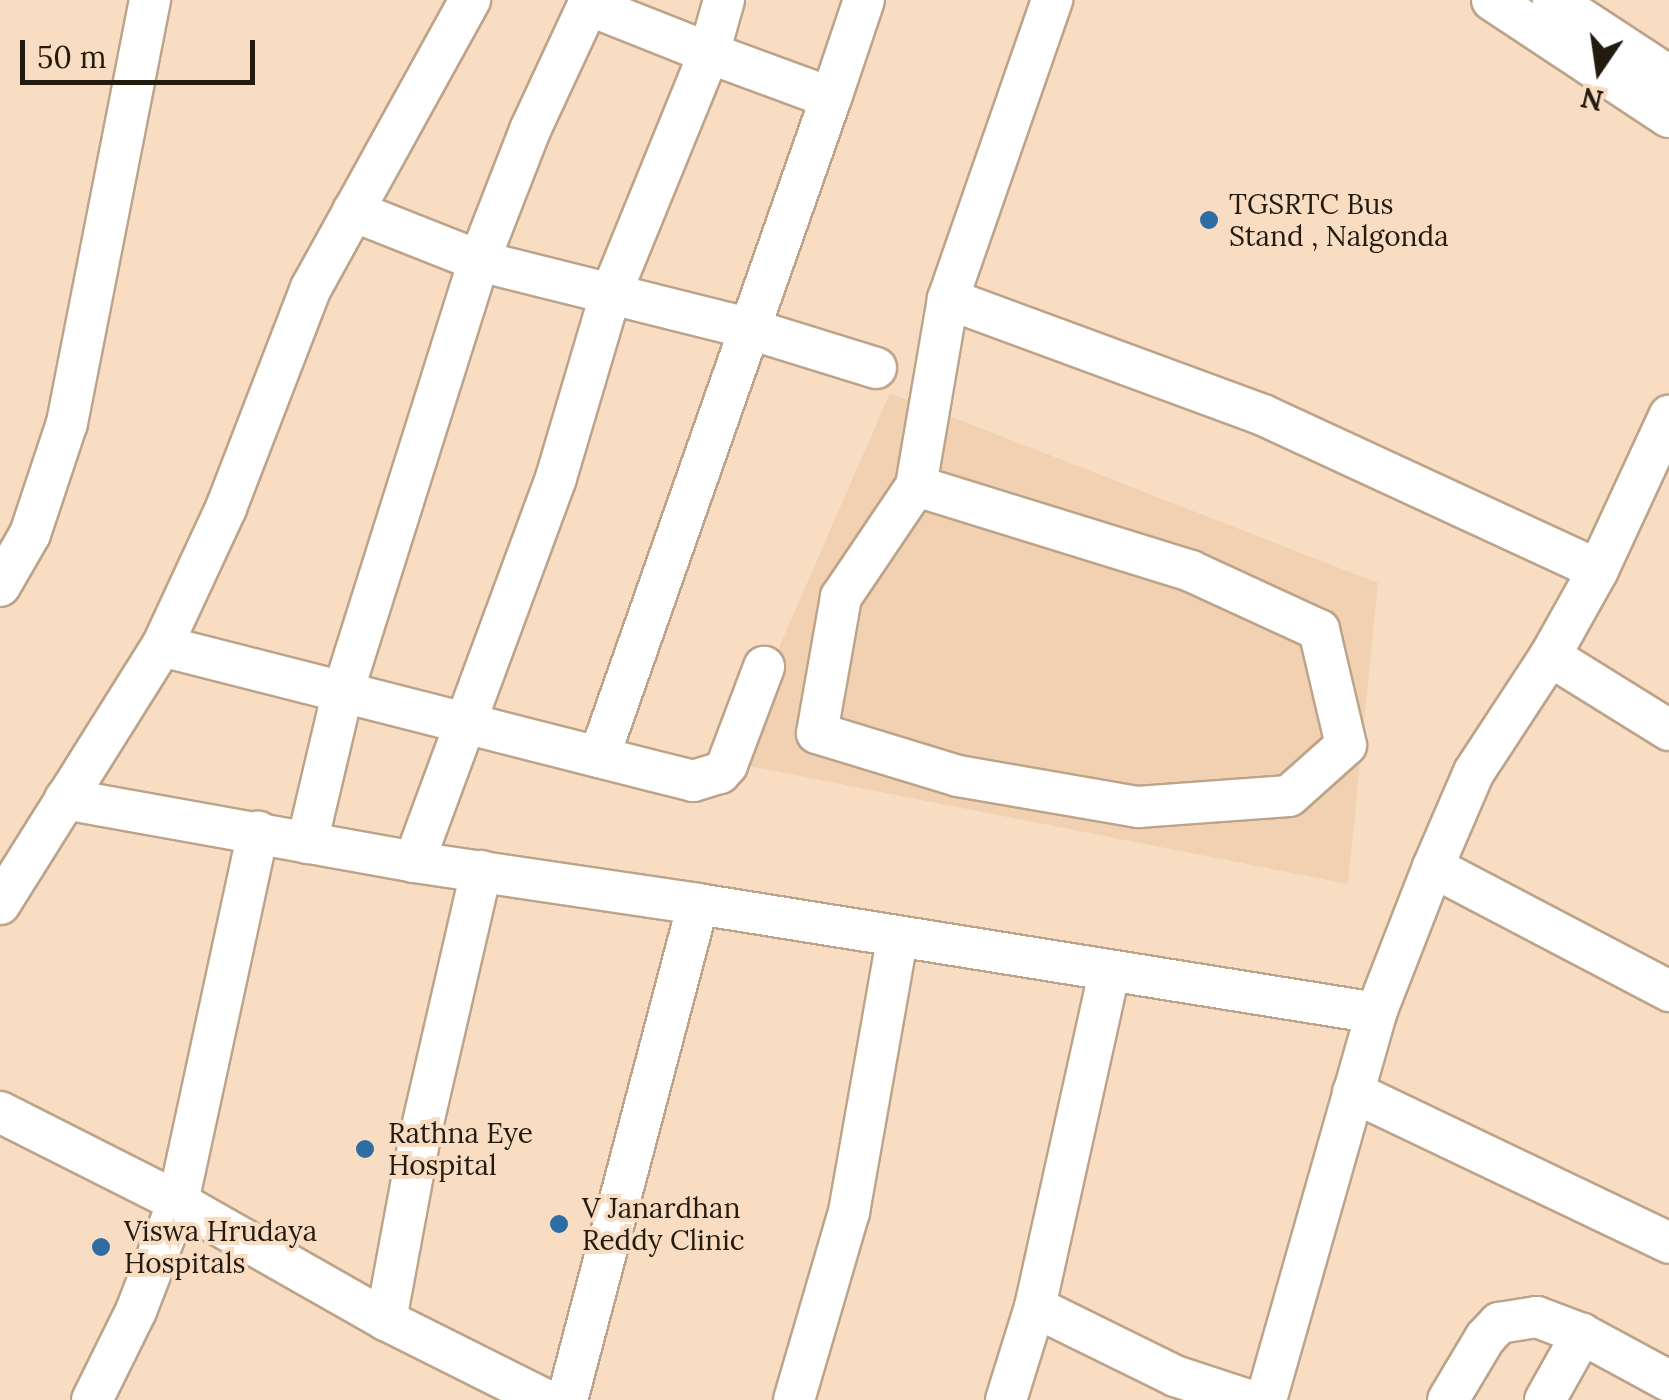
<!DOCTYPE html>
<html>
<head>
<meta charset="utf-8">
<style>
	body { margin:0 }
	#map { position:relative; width:1669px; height:1400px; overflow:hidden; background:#f8ddc2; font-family:Lora,serif }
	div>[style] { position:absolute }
	.built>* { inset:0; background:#f1d1b1 }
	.roads { filter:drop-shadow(2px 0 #bca389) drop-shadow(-2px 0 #bca389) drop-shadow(0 2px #bca389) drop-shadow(0 -2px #bca389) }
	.minor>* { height:40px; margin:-20px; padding:0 20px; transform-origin:20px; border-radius:20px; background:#fff }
	.dots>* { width:28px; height:28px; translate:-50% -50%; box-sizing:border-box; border:5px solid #f8ddc2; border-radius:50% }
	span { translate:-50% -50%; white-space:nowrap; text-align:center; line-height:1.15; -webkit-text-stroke:8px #f8ddc2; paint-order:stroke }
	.poi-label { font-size:28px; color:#231a10 }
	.left { translate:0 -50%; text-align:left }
	.north { position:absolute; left:1549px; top:20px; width:100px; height:100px; -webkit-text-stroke:8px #f8ddc2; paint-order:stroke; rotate:193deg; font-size:28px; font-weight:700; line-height:40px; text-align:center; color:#231a10 }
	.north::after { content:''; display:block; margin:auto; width:35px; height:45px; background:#231a10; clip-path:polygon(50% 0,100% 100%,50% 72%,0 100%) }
	.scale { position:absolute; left:20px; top:40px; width:235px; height:45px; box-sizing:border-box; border:5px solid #231a10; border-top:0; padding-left:12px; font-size:30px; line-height:35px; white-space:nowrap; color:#231a10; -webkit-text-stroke:8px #f8ddc2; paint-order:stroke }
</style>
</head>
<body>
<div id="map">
	<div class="built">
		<div style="clip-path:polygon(890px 393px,1378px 583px,1348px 884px,729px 762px)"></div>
	</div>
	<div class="roads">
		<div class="minor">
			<div style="left:1492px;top:0;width:212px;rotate:33.5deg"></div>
			<div style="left:1553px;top:0;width:139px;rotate:33.2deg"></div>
			<div style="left:353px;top:211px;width:136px;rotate:21.6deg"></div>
			<div style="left:479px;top:261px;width:276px;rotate:14deg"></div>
			<div style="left:747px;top:328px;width:135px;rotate:17.2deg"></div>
			<div style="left:948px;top:299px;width:336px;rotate:20.2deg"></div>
			<div style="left:1263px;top:415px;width:369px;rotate:24.8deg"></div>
			<div style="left:916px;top:486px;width:134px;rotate:124deg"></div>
			<div style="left:841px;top:597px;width:138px;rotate:100deg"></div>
			<div style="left:817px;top:733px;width:147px;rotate:17deg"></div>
			<div style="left:958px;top:776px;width:183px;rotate:9.8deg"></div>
			<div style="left:1138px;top:807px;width:151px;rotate:-4.2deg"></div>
			<div style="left:1289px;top:796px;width:76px;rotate:-41.8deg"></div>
			<div style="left:1346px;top:745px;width:118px;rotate:-103.2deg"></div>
			<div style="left:1319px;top:630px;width:141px;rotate:-155.3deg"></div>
			<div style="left:1191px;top:571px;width:288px;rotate:-162.8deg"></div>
			<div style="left:916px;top:486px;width:190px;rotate:-80.3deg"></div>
			<div style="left:948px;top:299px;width:317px;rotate:-70.8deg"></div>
			<div style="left:0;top:586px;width:60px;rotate:-60deg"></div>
			<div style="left:30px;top:534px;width:117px;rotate:-71.6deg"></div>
			<div style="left:67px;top:423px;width:431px;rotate:-78.9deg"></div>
			<div style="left:162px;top:646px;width:548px;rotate:14.26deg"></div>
			<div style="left:693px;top:781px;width:28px;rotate:-17deg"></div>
			<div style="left:720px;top:773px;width:11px;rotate:-49deg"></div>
			<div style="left:727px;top:765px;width:105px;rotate:-69.3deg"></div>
			<div style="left:1550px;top:656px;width:140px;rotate:31.9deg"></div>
			<div style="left:599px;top:757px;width:699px;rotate:-70.61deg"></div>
			<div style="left:65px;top:799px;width:355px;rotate:10.2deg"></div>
			<div style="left:414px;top:862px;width:287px;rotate:8.4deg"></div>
			<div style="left:698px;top:904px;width:513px;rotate:104.79deg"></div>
			<div style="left:307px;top:843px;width:152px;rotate:-76.7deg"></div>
			<div style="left:342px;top:695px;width:455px;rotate:-72.5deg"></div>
			<div style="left:479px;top:261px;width:141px;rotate:-68.7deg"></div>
			<div style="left:530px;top:130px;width:138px;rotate:-65.1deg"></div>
			<div style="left:588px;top:5px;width:130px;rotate:21.6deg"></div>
			<div style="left:709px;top:53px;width:55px;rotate:-74.2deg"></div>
			<div style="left:414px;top:862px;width:409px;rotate:-69.7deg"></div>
			<div style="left:556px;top:478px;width:190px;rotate:-73.5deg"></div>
			<div style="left:610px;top:296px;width:262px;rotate:-67.8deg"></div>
			<div style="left:709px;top:53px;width:130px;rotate:20.2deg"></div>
			<div style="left:831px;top:98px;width:103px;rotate:-71.4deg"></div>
			<div style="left:1433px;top:867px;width:267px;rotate:27.7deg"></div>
			<div style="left:0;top:904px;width:305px;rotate:-57.9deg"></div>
			<div style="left:162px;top:646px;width:152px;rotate:-65.1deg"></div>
			<div style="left:226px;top:508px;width:236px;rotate:-68.9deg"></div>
			<div style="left:311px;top:288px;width:329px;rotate:-61.1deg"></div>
			<div style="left:698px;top:904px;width:687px;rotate:9.13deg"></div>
			<div style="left:1353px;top:1092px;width:350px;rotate:25.5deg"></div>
			<div style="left:0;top:1112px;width:199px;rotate:26.8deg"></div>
			<div style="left:178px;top:1202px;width:239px;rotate:29.6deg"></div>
			<div style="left:386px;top:1320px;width:179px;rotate:26.6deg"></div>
			<div style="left:1035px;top:1307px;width:156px;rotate:26.2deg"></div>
			<div style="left:1175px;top:1376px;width:77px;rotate:18.2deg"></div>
			<div style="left:386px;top:1320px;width:187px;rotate:-79.5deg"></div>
			<div style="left:420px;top:1136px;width:272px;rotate:-77deg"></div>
			<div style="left:92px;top:1400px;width:99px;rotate:-63.7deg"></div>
			<div style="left:136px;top:1311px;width:117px;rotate:-68.9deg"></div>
			<div style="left:178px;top:1202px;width:379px;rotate:-77.8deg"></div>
			<div style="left:794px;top:1400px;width:196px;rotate:-73.7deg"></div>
			<div style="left:849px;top:1212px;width:276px;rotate:-80deg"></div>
			<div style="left:1006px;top:1400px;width:97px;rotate:-72.7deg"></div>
			<div style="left:1035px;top:1307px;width:342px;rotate:-77.5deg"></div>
			<div style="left:1266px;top:1400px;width:402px;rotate:-74.1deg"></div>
			<div style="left:1376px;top:1013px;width:157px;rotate:-68.7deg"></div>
			<div style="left:1433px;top:867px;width:103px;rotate:-66.7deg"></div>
			<div style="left:1474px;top:772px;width:139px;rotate:-56.8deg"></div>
			<div style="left:1550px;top:656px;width:98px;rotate:-60.8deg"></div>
			<div style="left:1598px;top:570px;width:170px;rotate:-65.2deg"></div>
			<div style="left:1448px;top:1400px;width:72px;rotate:-59.2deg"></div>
			<div style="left:1485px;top:1338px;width:21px;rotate:-47deg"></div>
			<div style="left:1499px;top:1323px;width:38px;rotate:-9deg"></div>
			<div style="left:1537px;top:1317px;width:48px;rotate:20.7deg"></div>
			<div style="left:1545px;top:1400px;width:76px;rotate:-60.7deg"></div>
			<div style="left:1582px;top:1334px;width:99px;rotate:28.4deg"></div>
		</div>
	</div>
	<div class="dots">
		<div style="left:1209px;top:220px;background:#2d6da3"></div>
		<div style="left:365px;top:1149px;background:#2d6da3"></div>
		<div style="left:559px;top:1224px;background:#2d6da3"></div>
		<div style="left:101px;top:1247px;background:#2d6da3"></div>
	</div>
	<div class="poi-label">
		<span class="left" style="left:1229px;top:220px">TGSRTC Bus<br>Stand , Nalgonda</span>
		<span class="left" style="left:388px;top:1149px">Rathna Eye<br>Hospital</span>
		<span class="left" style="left:582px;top:1224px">V Janardhan<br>Reddy Clinic</span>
		<span class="left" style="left:124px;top:1247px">Viswa Hrudaya<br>Hospitals</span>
	</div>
	<div class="north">N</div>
	<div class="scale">50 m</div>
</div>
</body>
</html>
